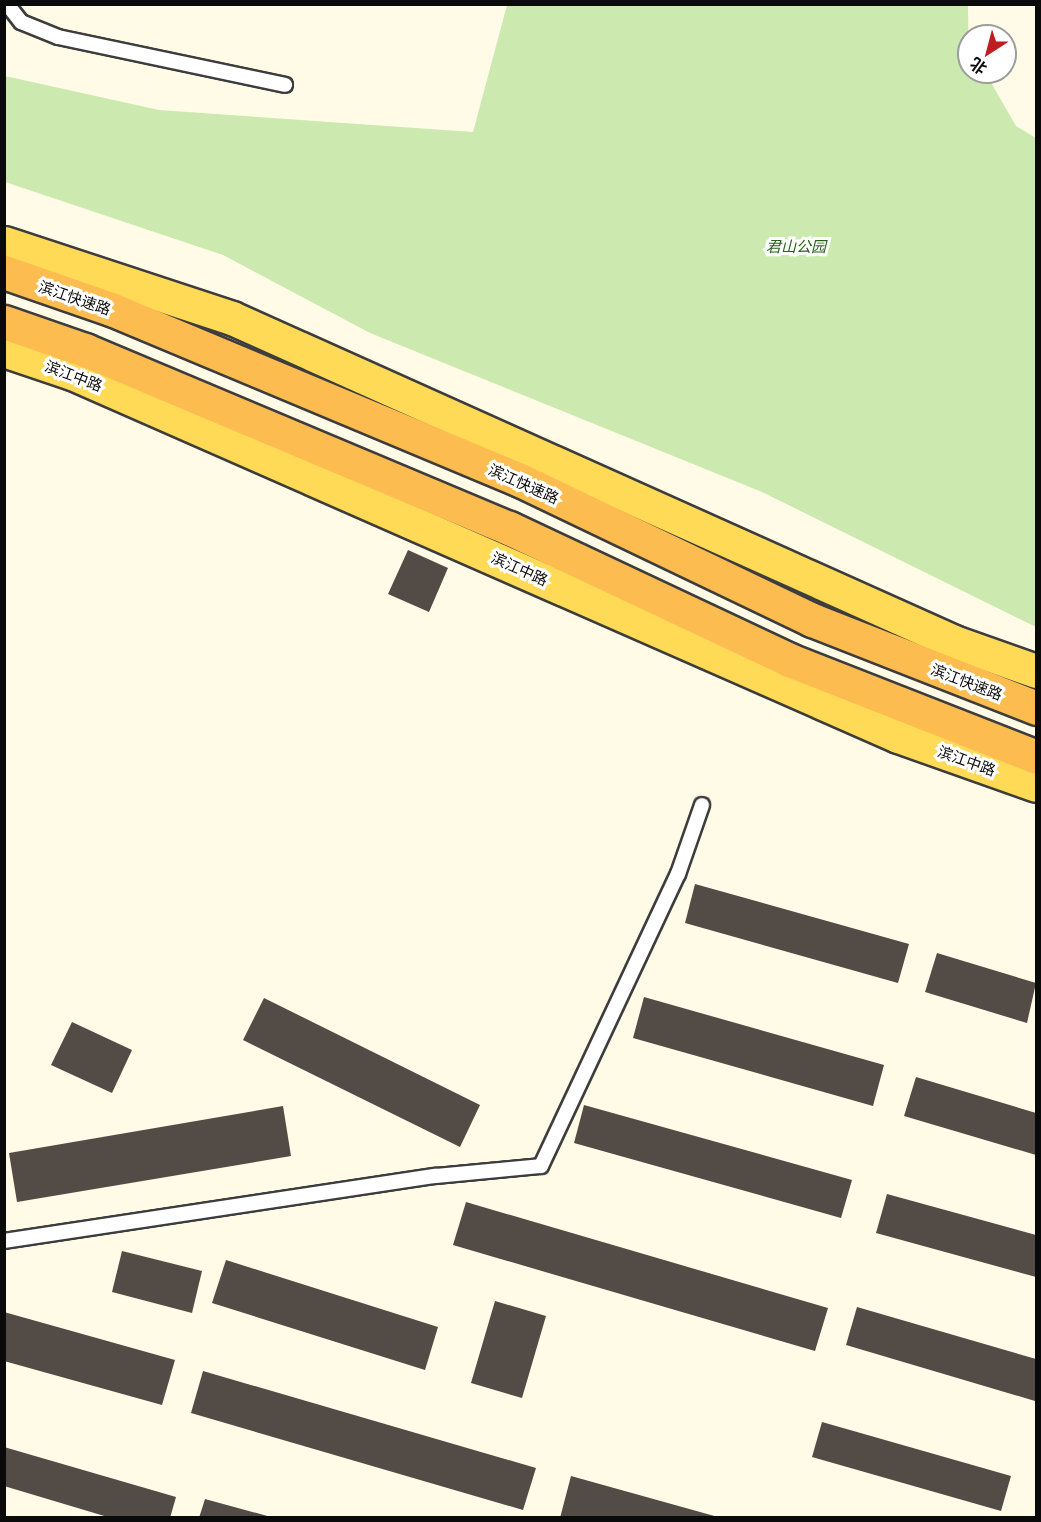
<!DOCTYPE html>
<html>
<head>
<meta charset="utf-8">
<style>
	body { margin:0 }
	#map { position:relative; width:1041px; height:1522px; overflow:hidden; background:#fffbe6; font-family:Georgia,"Noto Sans SC",serif }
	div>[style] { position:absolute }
	.green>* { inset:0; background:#cceaaf }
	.building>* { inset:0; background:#534b46 }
	.roads { filter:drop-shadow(2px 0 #3d3d3d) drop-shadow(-2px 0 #3d3d3d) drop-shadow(0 2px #3d3d3d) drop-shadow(0 -2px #3d3d3d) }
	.service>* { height:14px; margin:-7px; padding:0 7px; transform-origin:7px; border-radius:7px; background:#fff }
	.primary>* { height:33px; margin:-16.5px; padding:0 16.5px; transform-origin:16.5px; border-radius:16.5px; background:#ffda56 }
	.trunk>* { height:33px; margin:-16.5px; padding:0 16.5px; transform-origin:16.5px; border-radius:16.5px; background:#fdbc4f }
	span { translate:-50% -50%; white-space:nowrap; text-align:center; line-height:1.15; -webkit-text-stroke:6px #fff; paint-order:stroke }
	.park-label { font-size:15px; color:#266319; font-style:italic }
	.street-label { font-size:15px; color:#0a0a0a }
	.frame { position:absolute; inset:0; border:6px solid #0a0a0a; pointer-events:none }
	.north { position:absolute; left:957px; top:24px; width:60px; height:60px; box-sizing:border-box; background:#fff; border:2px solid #9d9d9d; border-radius:50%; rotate:216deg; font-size:16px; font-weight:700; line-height:24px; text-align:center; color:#0a0a0a }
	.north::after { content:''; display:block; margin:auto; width:21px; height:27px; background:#be1d21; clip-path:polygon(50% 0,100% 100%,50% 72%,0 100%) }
</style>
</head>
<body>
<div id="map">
	<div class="green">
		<div style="clip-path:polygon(507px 5px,968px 5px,969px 72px,985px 72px,1016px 126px,1036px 138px,1036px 627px,762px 492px,370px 333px,223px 255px,5px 182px,5px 76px,159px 110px,473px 132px)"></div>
	</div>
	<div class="building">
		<div style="clip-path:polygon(408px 550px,448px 568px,429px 612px,388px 594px)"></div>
		<div style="clip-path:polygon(695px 884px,909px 944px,898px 983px,685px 923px)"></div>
		<div style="clip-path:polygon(937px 953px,1036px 983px,1027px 1023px,925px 992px)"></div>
		<div style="clip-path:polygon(644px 997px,884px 1065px,873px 1106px,633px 1038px)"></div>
		<div style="clip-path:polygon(264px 998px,480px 1105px,460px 1147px,243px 1040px)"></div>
		<div style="clip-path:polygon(72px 1022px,132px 1050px,112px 1093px,51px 1065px)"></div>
		<div style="clip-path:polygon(916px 1077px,1036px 1113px,1036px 1155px,904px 1116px)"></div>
		<div style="clip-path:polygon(584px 1105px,852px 1180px,841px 1218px,574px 1143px)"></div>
		<div style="clip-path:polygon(283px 1106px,291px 1156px,17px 1202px,9px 1153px)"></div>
		<div style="clip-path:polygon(887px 1194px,1036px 1235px,1036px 1277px,876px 1233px)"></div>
		<div style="clip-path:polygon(466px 1202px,828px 1308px,815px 1351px,453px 1245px)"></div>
		<div style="clip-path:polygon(122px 1251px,202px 1271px,192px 1313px,112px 1292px)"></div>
		<div style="clip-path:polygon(226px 1260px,438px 1327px,425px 1370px,212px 1303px)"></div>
		<div style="clip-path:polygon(495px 1301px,546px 1316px,522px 1398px,471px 1383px)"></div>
		<div style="clip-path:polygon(857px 1307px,1036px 1359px,1035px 1401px,846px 1345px)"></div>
		<div style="clip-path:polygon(4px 1312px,175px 1360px,162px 1405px,4px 1361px)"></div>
		<div style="clip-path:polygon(203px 1371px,536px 1468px,523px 1510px,191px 1413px)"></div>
		<div style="clip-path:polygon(822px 1422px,1011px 1476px,1001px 1511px,812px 1457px)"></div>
		<div style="clip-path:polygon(4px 1447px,176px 1497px,170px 1518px,111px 1518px,4px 1486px)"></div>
		<div style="clip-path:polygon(571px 1476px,718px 1517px,718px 1518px,560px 1518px)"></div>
		<div style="clip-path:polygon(205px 1499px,271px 1517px,271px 1518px,199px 1518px)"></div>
	</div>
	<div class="roads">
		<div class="service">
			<div style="left:7px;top:4px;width:23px;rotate:52deg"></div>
			<div style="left:21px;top:22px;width:40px;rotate:22deg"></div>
			<div style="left:58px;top:37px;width:232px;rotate:11.9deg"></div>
			<div style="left:4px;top:1241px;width:436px;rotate:-8.6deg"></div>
			<div style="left:435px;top:1176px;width:106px;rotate:-5.4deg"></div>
			<div style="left:541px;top:1166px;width:323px;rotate:-64.9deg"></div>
			<div style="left:678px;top:874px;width:73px;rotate:-70.8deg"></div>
		</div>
		<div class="primary">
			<div style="left:4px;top:243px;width:240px;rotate:18.2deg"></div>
			<div style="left:232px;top:318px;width:791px;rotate:24.17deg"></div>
			<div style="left:954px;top:642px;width:87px;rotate:19.5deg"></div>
			<div style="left:4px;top:350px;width:72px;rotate:18.7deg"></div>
			<div style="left:72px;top:373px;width:902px;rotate:23.72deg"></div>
			<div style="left:898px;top:736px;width:146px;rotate:19.5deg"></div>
		</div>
		<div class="trunk">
			<div style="left:4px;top:272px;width:113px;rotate:19.1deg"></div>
			<div style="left:111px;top:309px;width:443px;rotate:22.7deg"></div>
			<div style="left:520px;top:480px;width:324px;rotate:25.6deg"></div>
			<div style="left:812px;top:620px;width:241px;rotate:21.4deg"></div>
			<div style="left:4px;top:322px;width:86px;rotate:19.1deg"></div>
			<div style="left:85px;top:350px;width:460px;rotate:22.8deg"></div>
			<div style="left:509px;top:528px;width:310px;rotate:25.2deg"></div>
			<div style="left:789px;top:660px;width:265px;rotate:21.4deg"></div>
		</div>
	</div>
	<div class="park-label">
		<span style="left:796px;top:246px">君山公园</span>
	</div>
	<div class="street-label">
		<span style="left:75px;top:297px;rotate:19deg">滨江快速路</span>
		<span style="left:74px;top:375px;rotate:21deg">滨江中路</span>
		<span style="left:524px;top:483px;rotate:24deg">滨江快速路</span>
		<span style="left:520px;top:568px;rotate:24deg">滨江中路</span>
		<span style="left:967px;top:681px;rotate:21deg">滨江快速路</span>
		<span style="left:967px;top:760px;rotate:20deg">滨江中路</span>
	</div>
	<div class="frame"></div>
	<div class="north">北</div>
</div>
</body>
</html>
